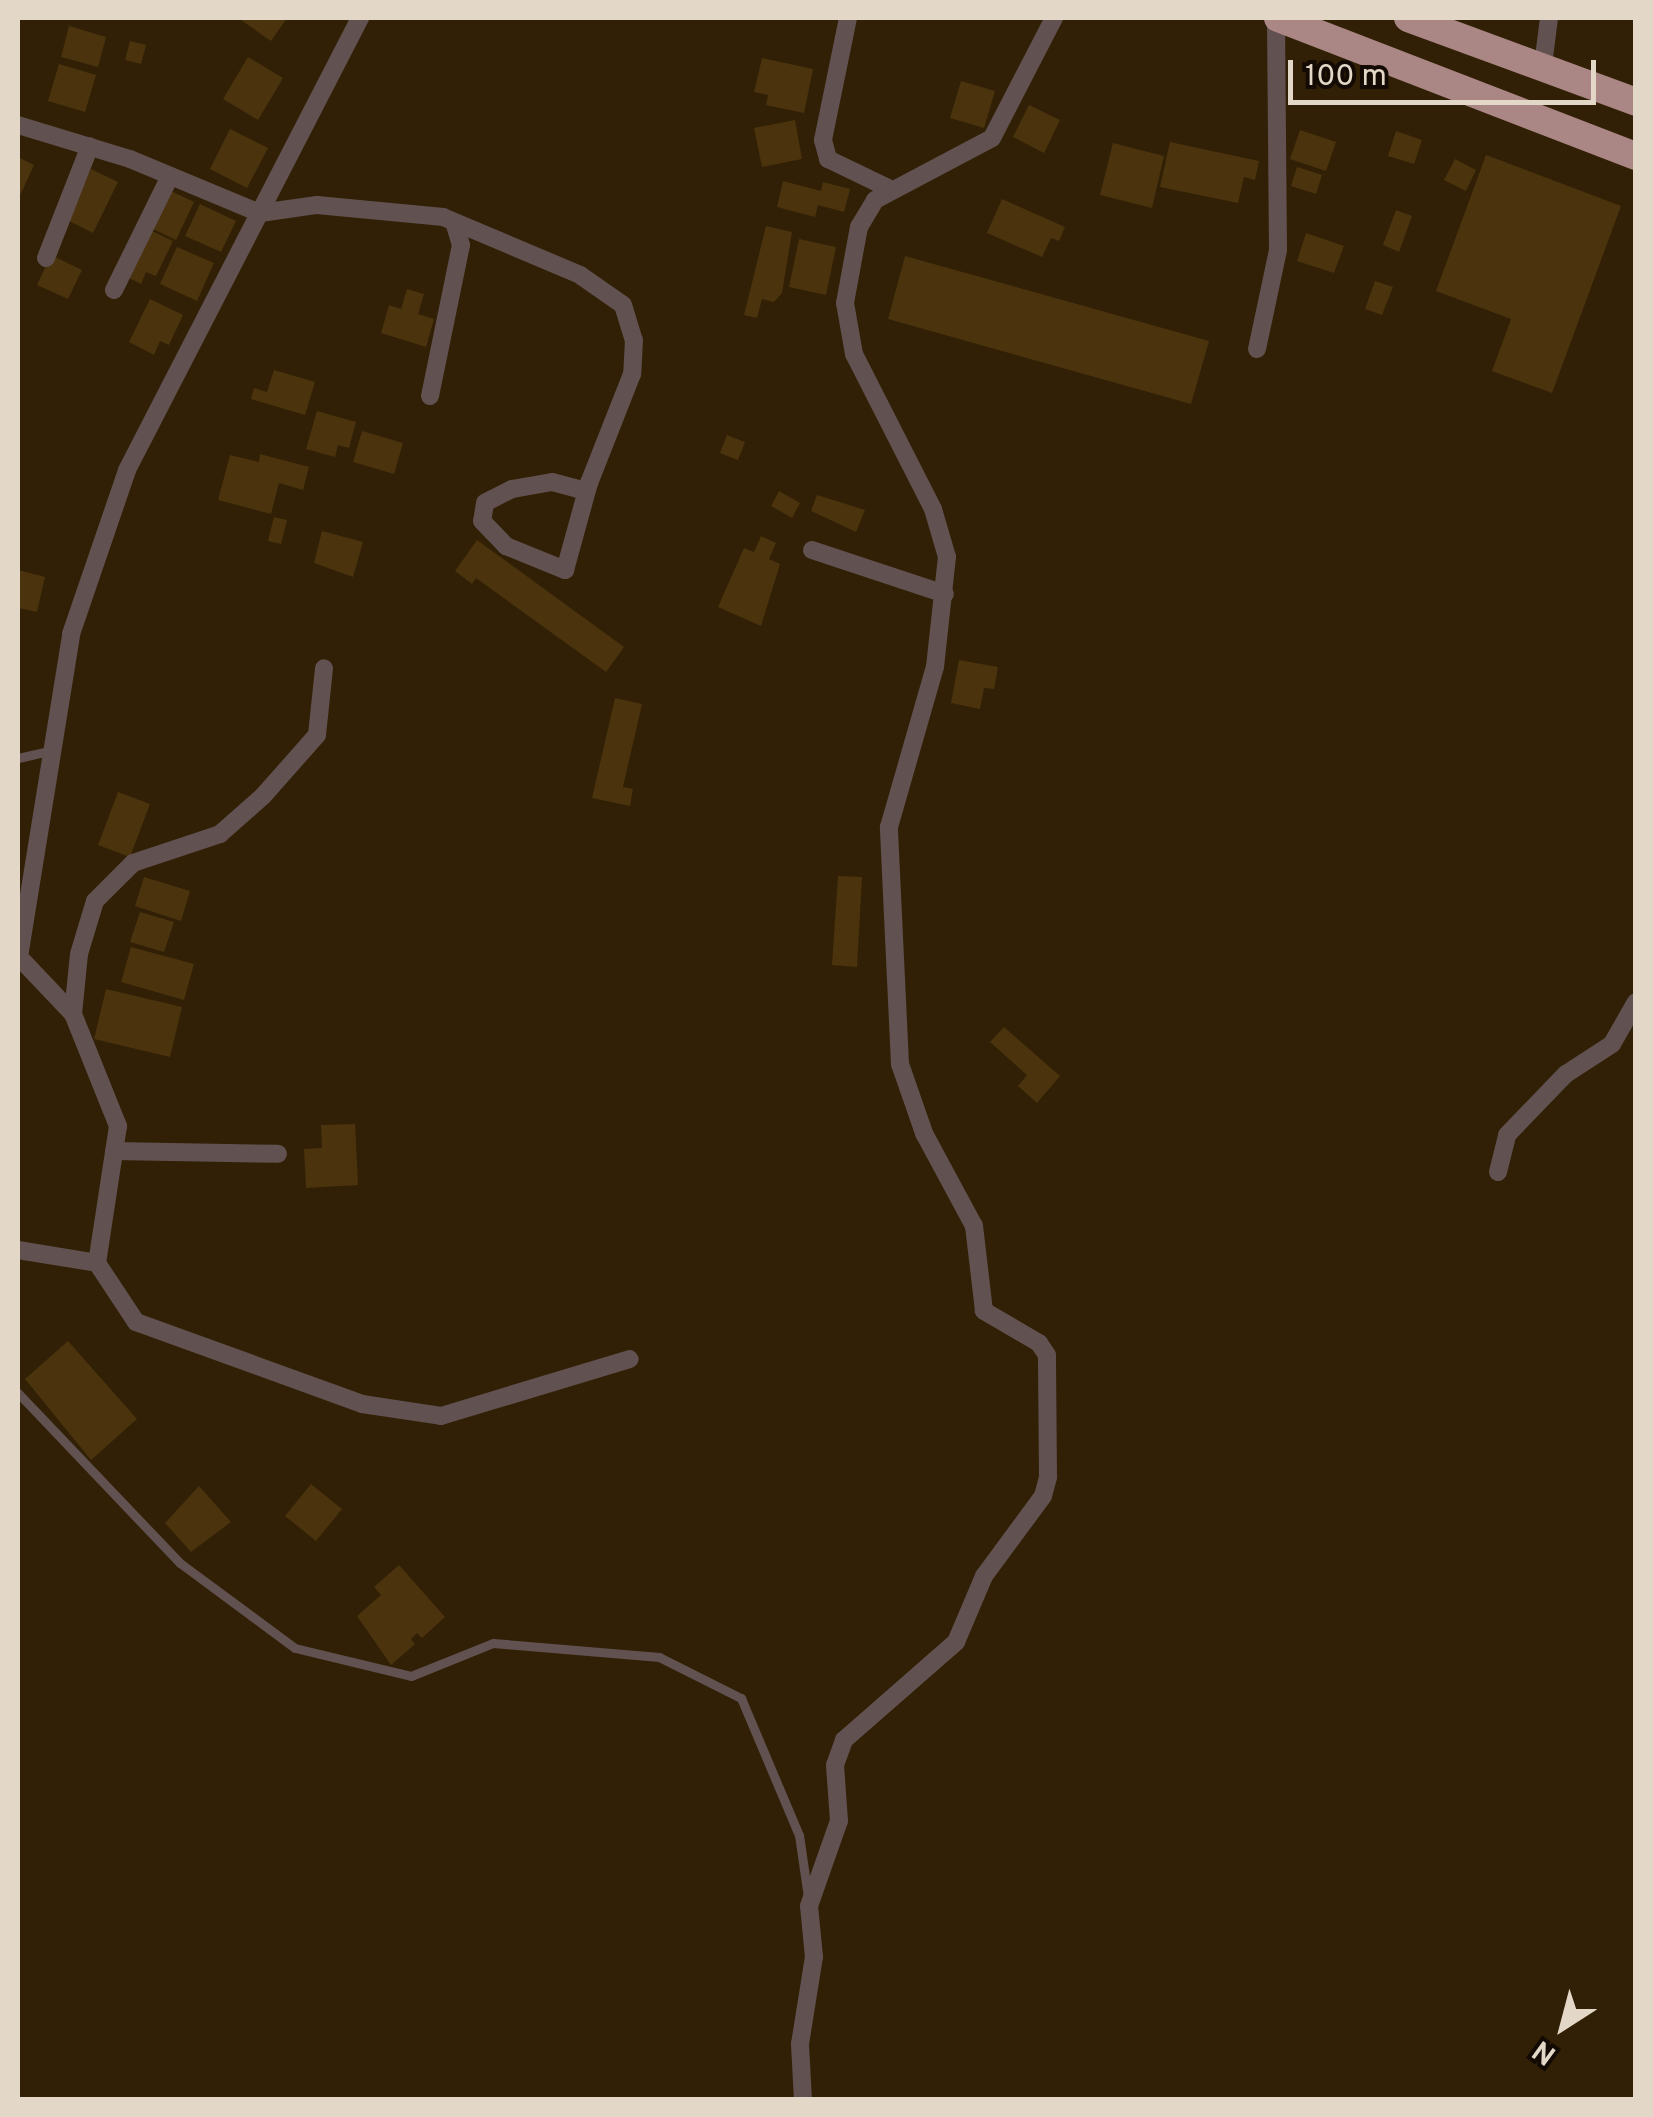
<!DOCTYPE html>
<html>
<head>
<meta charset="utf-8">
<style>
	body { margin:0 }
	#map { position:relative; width:1653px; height:2117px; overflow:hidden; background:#312005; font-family:Overpass,sans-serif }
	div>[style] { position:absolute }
	.building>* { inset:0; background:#4a330d }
	.service>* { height:9px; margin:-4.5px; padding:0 4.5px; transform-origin:4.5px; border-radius:4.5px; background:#615150 }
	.minor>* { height:18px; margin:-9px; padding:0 9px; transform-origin:9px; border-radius:9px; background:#615150 }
	.trunk>* { height:28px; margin:-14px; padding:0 14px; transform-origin:14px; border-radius:14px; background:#aa8684 }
	span { translate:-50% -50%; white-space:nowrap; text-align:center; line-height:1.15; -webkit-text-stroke:9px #130b03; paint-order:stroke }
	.frame { position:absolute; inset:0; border:20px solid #e3d7c8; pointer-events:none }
	.north { position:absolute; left:1513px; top:1977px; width:100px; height:100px; -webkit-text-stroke:8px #130b03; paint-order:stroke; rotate:216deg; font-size:28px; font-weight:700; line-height:40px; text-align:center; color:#e3d7c8 }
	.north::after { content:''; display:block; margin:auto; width:35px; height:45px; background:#e3d7c8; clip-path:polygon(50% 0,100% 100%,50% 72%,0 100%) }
	.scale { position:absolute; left:1288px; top:60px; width:308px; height:45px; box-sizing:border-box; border:5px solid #e3d7c8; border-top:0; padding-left:12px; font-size:30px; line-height:35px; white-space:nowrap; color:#e3d7c8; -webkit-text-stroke:8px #130b03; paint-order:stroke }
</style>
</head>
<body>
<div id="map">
	<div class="building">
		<div style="clip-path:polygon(238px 18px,287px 18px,271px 41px)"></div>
		<div style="clip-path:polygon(69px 26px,106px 37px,98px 67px,61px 57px)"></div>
		<div style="clip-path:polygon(130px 41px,146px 45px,141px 64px,125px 60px)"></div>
		<div style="clip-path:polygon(248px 57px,283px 78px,258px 120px,223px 99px)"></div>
		<div style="clip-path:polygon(762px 58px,813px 69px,804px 113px,766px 105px,768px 95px,754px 92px)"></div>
		<div style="clip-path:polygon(59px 64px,96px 75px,85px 112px,48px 101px)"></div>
		<div style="clip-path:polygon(961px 81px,995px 91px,984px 128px,950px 118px)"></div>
		<div style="clip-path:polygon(1029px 105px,1060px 120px,1044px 153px,1013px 137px)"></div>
		<div style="clip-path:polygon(795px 120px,802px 159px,762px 167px,754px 128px)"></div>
		<div style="clip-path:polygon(230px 129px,268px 148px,247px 188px,210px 169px)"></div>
		<div style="clip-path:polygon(1300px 130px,1336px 142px,1326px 171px,1290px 159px)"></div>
		<div style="clip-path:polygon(1396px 131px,1422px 140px,1414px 164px,1388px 156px)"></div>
		<div style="clip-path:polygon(1170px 142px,1259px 161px,1255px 180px,1244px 177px,1238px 203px,1160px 187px)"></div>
		<div style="clip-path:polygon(1113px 143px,1164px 156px,1152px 208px,1100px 195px)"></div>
		<div style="clip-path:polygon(1486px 155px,1621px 206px,1552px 393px,1492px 371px,1511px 319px,1436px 291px)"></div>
		<div style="clip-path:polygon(18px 157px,34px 165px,18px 200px)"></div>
		<div style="clip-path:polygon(1455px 159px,1476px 170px,1466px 191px,1444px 180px)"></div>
		<div style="clip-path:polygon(1297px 167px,1322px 175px,1316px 194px,1291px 186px)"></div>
		<div style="clip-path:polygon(91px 169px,118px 182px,93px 233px,67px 220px)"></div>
		<div style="clip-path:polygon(783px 181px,821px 191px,823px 182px,850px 189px,844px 212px,818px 205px,815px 217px,777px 207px)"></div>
		<div style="clip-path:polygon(171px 191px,194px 202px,176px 240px,153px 229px)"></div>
		<div style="clip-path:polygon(1002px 199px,1065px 227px,1059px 241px,1051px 238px,1042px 257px,987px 233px)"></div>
		<div style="clip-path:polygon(200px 204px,236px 221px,221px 252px,185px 236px)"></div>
		<div style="clip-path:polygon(1396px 210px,1412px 216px,1399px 252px,1383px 245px)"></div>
		<div style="clip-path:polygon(766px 226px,792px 232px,782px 293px,774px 302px,762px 299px,757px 318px,744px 315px)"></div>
		<div style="clip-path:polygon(152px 231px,173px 241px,156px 276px,146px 272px,141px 284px,129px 278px)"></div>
		<div style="clip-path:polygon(1306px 233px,1344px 246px,1334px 273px,1297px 261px)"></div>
		<div style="clip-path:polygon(799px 239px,836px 247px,826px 295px,789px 287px)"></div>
		<div style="clip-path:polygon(177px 247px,214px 263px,197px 301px,160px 284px)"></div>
		<div style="clip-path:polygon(51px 255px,82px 270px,68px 299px,37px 285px)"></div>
		<div style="clip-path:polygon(905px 256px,1209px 341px,1191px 404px,888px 319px)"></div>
		<div style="clip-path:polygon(1375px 281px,1393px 287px,1382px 315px,1365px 309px)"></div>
		<div style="clip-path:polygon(407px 289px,424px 294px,418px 314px,434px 319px,426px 347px,381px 333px,389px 305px,401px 309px)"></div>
		<div style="clip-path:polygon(150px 299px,183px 315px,169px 345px,160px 341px,154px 355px,129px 342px)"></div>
		<div style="clip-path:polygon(274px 370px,315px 382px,305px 415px,251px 399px,254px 388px,267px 392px)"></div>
		<div style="clip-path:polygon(317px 411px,356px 422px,349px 448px,338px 445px,335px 457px,306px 449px)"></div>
		<div style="clip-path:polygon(362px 431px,403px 443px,394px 474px,353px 462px)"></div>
		<div style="clip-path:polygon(727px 435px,745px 442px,738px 460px,720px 453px)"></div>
		<div style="clip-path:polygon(260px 454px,309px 467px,303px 490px,279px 483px,271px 514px,218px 500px,230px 455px,259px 462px)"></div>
		<div style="clip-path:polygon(779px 491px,800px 503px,792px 518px,771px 506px)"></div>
		<div style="clip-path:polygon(817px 495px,865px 510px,856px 532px,811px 511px)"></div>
		<div style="clip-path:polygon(274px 517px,287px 520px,281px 544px,268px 541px)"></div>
		<div style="clip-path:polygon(322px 531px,363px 542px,353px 577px,314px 563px)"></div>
		<div style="clip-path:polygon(761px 536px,776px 543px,769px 559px,780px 564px,761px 626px,718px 607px,744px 548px,754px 552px)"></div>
		<div style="clip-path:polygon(477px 540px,624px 647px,606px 672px,476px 578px,472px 584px,455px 571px)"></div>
		<div style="clip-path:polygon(18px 570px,45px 577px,37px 612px,18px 608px)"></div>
		<div style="clip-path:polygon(959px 660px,998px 667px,994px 689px,984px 688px,980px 709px,951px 703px)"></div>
		<div style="clip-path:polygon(615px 698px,642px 704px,623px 787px,633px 789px,630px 806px,592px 798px)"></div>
		<div style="clip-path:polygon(118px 792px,150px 804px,130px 857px,98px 845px)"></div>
		<div style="clip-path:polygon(838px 876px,862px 877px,857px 967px,832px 965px)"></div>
		<div style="clip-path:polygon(144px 877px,190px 891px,181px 921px,135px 906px)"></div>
		<div style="clip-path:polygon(140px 912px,174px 922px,164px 952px,130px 942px)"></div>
		<div style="clip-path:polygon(131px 947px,194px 964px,184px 1000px,121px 982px)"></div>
		<div style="clip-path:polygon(106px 989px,182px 1007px,170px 1057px,94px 1039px)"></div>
		<div style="clip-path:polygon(1004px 1027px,1060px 1076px,1037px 1103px,1018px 1086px,1027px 1075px,990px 1042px)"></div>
		<div style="clip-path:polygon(355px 1124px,358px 1185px,306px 1188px,304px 1149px,322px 1148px,321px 1125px)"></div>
		<div style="clip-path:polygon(68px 1341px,137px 1419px,91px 1460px,25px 1379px)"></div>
		<div style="clip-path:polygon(311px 1484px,342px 1509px,316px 1541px,285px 1516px)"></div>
		<div style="clip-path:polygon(199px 1486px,231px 1522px,191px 1552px,165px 1523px)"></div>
		<div style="clip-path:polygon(399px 1565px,445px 1617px,422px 1638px,417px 1633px,411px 1639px,415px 1644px,391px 1665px,357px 1616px,381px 1595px,374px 1587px)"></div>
	</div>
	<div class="service">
		<div style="left:18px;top:758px;width:31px;rotate:-13deg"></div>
		<div style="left:18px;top:1393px;width:235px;rotate:46.4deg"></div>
		<div style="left:180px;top:1563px;width:143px;rotate:36.5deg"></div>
		<div style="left:295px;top:1648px;width:119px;rotate:13.6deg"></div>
		<div style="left:411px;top:1676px;width:88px;rotate:-21.9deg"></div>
		<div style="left:493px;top:1643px;width:167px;rotate:4.8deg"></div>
		<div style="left:659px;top:1657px;width:92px;rotate:26.6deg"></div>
		<div style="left:741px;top:1698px;width:149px;rotate:67.1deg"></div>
		<div style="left:799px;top:1835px;width:63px;rotate:81.7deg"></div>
	</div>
	<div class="minor">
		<div style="left:848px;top:18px;width:125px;rotate:101.6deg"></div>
		<div style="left:823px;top:140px;width:20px;rotate:75deg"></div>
		<div style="left:828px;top:159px;width:67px;rotate:25.8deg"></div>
		<div style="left:1543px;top:65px;width:47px;rotate:-82.7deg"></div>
		<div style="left:18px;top:125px;width:117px;rotate:16.9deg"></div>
		<div style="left:130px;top:159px;width:141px;rotate:22.6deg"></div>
		<div style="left:260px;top:213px;width:58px;rotate:-8deg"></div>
		<div style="left:317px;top:205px;width:127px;rotate:5.4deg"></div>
		<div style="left:443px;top:217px;width:149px;rotate:22.9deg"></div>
		<div style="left:580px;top:275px;width:52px;rotate:34.9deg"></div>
		<div style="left:623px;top:305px;width:37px;rotate:73deg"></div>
		<div style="left:634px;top:340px;width:34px;rotate:93deg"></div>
		<div style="left:632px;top:374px;width:117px;rotate:111.5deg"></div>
		<div style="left:589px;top:483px;width:9px;rotate:111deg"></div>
		<div style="left:586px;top:491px;width:35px;rotate:-165deg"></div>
		<div style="left:552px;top:482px;width:41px;rotate:170.1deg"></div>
		<div style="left:512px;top:489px;width:30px;rotate:153deg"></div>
		<div style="left:485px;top:503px;width:18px;rotate:99deg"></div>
		<div style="left:482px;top:521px;width:35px;rotate:46deg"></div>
		<div style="left:506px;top:546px;width:64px;rotate:22.1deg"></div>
		<div style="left:565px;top:570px;width:90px;rotate:-74.6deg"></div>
		<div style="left:46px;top:258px;width:120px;rotate:-68.6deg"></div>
		<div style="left:114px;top:290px;width:127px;rotate:-63.8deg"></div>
		<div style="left:1257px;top:349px;width:101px;rotate:-78deg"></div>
		<div style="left:1278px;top:250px;width:232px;rotate:-90.5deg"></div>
		<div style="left:430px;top:396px;width:154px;rotate:-78.4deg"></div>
		<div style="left:461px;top:245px;width:21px;rotate:-107deg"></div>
		<div style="left:812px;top:550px;width:140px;rotate:18.3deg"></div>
		<div style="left:18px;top:956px;width:80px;rotate:46.5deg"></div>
		<div style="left:73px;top:1014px;width:121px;rotate:68.1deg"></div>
		<div style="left:118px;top:1126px;width:139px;rotate:98.7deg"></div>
		<div style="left:97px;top:1263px;width:71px;rotate:56.5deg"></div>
		<div style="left:136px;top:1322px;width:240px;rotate:19.9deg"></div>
		<div style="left:362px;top:1404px;width:80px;rotate:8.6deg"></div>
		<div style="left:441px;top:1416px;width:197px;rotate:-16.8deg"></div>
		<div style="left:18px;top:963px;width:333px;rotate:-80.8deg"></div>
		<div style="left:71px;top:634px;width:173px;rotate:-71.1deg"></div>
		<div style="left:127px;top:470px;width:509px;rotate:-62.73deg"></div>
		<div style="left:73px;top:1014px;width:60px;rotate:-84.3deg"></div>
		<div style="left:79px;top:954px;width:55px;rotate:-73.2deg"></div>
		<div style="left:95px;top:901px;width:54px;rotate:-45deg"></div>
		<div style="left:133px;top:863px;width:92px;rotate:-18.4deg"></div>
		<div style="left:220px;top:834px;width:57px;rotate:-41.5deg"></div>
		<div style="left:263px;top:796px;width:81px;rotate:-48.5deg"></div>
		<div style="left:317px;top:735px;width:67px;rotate:-84deg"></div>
		<div style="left:114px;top:1151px;width:164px;rotate:1deg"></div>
		<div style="left:1498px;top:1172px;width:38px;rotate:-76deg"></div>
		<div style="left:1507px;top:1135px;width:85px;rotate:-46deg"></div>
		<div style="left:1566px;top:1074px;width:55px;rotate:-33.1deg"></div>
		<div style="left:1612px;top:1044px;width:48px;rotate:-60.3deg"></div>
		<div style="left:18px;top:1250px;width:80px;rotate:9.3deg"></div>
		<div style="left:803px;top:2100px;width:56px;rotate:-93.1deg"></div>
		<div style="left:800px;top:2044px;width:88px;rotate:-80.9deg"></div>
		<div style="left:814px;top:1957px;width:51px;rotate:-95.6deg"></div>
		<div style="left:809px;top:1906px;width:90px;rotate:-70.6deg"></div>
		<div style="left:839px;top:1821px;width:56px;rotate:-94.1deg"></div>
		<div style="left:835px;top:1765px;width:27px;rotate:-70deg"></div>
		<div style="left:844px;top:1740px;width:149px;rotate:-41.2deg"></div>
		<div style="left:956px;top:1642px;width:72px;rotate:-67deg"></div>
		<div style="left:984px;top:1576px;width:99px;rotate:-53.6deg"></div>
		<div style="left:1043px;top:1496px;width:20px;rotate:-75deg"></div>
		<div style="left:1048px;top:1477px;width:122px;rotate:-90.5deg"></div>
		<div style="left:1047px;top:1355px;width:14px;rotate:-124deg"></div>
		<div style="left:1039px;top:1343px;width:64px;rotate:-149.8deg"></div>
		<div style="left:984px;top:1311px;width:86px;rotate:-96.7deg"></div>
		<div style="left:974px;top:1226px;width:106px;rotate:-118.3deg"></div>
		<div style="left:924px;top:1133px;width:73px;rotate:-109.2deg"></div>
		<div style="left:900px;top:1064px;width:237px;rotate:-92.7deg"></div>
		<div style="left:889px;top:827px;width:166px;rotate:-74deg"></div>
		<div style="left:935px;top:667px;width:111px;rotate:-83.8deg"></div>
		<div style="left:947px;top:557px;width:50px;rotate:-106.3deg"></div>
		<div style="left:933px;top:509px;width:174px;rotate:-117deg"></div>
		<div style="left:854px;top:354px;width:52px;rotate:-100deg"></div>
		<div style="left:845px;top:303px;width:77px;rotate:-79.6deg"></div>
		<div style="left:859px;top:227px;width:31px;rotate:-59deg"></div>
		<div style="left:875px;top:200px;width:132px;rotate:-27.9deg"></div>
		<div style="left:992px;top:138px;width:135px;rotate:-62.7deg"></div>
	</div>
	<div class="trunk">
		<div style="left:1278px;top:18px;width:384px;rotate:21.1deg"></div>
		<div style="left:1408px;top:18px;width:243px;rotate:20.2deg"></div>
	</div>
	<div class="frame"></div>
	<div class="north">N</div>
	<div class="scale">100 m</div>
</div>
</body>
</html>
